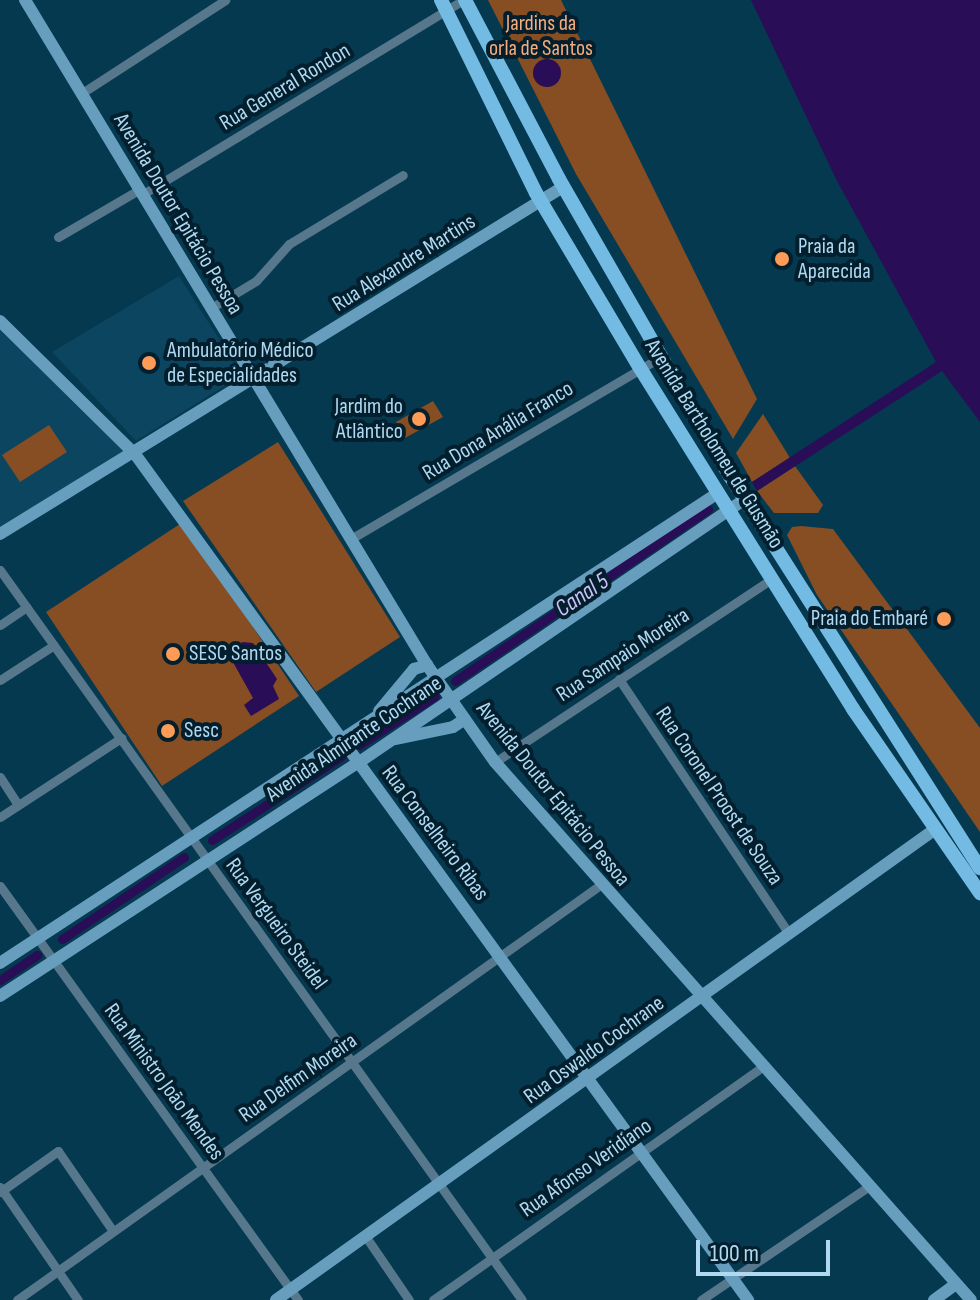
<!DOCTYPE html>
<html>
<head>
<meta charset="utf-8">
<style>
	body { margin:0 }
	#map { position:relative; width:980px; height:1300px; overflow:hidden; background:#043950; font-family:"Sofia Sans Condensed",sans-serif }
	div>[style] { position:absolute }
	.built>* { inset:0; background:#0b455f }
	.green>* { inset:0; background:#874d23 }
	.water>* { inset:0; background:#2a0d57 }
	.round { border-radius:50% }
	.canal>* { height:9px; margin:-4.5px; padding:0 4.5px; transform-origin:4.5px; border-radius:4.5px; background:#2a0d57 }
	.street>* { height:9px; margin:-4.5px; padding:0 4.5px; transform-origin:4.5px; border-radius:4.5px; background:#57788c }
	.secondary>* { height:12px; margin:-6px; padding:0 6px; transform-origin:6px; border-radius:6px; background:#679ebd }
	.primary>* { height:14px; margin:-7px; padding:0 7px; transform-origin:7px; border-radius:7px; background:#73bbe3 }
	.dots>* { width:22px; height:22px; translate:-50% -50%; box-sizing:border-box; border:4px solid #031f2d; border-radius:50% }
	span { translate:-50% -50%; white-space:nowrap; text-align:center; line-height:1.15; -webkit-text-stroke:8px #031f2d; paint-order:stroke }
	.park-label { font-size:22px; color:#f7ac7b }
	.street-label { font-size:22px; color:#b0d9f1 }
	.poi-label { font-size:22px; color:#b0d9f1 }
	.left { translate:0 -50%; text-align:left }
	.right { translate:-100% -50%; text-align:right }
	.water-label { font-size:24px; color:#cbc1f5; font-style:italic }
	.scale { position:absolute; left:696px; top:1240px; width:134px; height:36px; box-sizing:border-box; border:4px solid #b0d9f1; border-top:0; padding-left:10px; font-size:24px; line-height:28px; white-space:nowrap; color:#b0d9f1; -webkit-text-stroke:6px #031f2d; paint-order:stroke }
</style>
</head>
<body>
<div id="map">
	<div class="built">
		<div style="clip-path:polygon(179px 276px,242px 375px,136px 441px,52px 352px)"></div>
		<div style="clip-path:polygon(0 328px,126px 451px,0 533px)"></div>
	</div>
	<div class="green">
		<div style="clip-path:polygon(488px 0,561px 0,757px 399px,733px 439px,576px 174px)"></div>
		<div style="clip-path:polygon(433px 401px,443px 417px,405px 438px,396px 422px)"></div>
		<div style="clip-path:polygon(763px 414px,790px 458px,752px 482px,736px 453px)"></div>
		<div style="clip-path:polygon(49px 425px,67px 452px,20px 482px,2px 455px)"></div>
		<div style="clip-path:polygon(278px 442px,400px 637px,316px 692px,183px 501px)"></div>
		<div style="clip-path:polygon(795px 466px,823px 505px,818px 513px,774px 513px,757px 491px)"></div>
		<div style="clip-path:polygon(183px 522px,299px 696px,162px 786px,46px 612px)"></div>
		<div style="clip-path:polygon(801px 526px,833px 529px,980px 728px,980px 832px,817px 595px,787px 535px,792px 527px)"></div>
	</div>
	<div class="water">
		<div style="clip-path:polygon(751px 0,980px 0,980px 422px,942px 371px,757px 491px,752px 482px,936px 362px,836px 179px)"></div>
		<div class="round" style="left:533px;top:59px;width:28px;height:28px"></div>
		<div style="clip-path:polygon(242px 642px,253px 643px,277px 679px,273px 686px,279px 699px,251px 716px,244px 705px,253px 698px,234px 664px)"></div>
	</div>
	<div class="canal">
		<div style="left:455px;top:681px;width:306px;rotate:-34.2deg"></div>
		<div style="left:359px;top:745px;width:90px;rotate:-32.8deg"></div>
		<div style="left:212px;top:840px;width:155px;rotate:-32.9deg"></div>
		<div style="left:62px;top:939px;width:147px;rotate:-33.9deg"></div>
		<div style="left:0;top:980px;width:45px;rotate:-34deg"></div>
	</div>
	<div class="street">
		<div style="left:82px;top:93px;width:171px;rotate:-33deg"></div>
		<div style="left:143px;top:194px;width:374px;rotate:-31.2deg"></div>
		<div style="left:58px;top:237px;width:95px;rotate:-30.3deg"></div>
		<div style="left:211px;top:308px;width:52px;rotate:-31deg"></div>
		<div style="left:256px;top:281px;width:50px;rotate:-48.3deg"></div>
		<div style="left:289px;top:244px;width:133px;rotate:-31.2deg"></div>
		<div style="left:354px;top:537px;width:356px;rotate:-30.4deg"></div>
		<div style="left:0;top:570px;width:897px;rotate:54.43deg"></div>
		<div style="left:0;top:625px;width:32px;rotate:-34deg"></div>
		<div style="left:619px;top:679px;width:306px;rotate:56.3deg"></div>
		<div style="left:0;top:680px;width:64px;rotate:-32.9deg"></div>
		<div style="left:495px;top:762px;width:332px;rotate:-33.5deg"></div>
		<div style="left:0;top:777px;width:33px;rotate:57deg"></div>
		<div style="left:0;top:817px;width:145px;rotate:-33.1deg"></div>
		<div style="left:0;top:886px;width:510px;rotate:54.25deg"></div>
		<div style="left:0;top:1187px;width:137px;rotate:55.4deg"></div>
		<div style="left:0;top:1192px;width:71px;rotate:-35.3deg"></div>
		<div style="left:58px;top:1151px;width:97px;rotate:55.5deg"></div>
		<div style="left:366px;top:1237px;width:76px;rotate:55.7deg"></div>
		<div style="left:17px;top:1300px;width:716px;rotate:-35.44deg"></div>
		<div style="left:433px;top:1300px;width:403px;rotate:-35.3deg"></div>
		<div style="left:701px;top:1300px;width:205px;rotate:-34.1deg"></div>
	</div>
	<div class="secondary">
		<div style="left:25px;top:0;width:777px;rotate:58.85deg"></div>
		<div style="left:427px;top:665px;width:118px;rotate:55deg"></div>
		<div style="left:495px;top:762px;width:718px;rotate:48.5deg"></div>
		<div style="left:0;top:321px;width:190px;rotate:44.6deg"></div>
		<div style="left:135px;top:454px;width:1045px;rotate:54.07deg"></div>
		<div style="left:0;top:534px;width:661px;rotate:-31.65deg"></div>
		<div style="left:379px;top:711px;width:55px;rotate:-50.2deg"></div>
		<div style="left:414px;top:669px;width:14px;rotate:-17deg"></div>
		<div style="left:395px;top:739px;width:59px;rotate:-11.7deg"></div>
		<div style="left:453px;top:727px;width:14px;rotate:-34deg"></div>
		<div style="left:0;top:963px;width:858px;rotate:-33.21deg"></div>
		<div style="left:0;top:996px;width:427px;rotate:-33.1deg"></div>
		<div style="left:358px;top:763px;width:467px;rotate:-34.3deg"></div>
		<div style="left:276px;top:1300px;width:809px;rotate:-35.54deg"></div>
		<div style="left:934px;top:1300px;width:27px;rotate:-36deg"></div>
	</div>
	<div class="primary">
		<div style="left:441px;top:0;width:215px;rotate:63.8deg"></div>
		<div style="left:536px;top:193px;width:204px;rotate:59.3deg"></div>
		<div style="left:640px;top:368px;width:402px;rotate:58deg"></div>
		<div style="left:853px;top:709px;width:224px;rotate:55.4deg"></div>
		<div style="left:465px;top:0;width:202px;rotate:62.3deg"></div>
		<div style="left:559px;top:179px;width:343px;rotate:60.1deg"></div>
		<div style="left:730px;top:476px;width:465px;rotate:57.5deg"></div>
	</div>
	<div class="dots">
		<div style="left:782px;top:259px;background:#fe9c57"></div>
		<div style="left:149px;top:363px;background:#fe9c57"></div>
		<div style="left:419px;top:419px;background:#fe9c57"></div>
		<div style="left:944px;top:619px;background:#fe9c57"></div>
		<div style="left:173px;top:654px;background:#fe9c57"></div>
		<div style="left:168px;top:731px;background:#fe9c57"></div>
	</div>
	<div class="park-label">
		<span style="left:541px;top:36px">Jardins da<br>orla de Santos</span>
	</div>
	<div class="street-label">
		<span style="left:285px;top:87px;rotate:-31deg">Rua General Rondon</span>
		<span style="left:178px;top:214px;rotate:59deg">Avenida Doutor Epitácio Pessoa</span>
		<span style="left:404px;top:263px;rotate:-32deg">Rua Alexandre Martins</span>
		<span style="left:498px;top:431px;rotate:-31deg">Rua Dona Anália Franco</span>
		<span style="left:714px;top:444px;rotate:58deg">Avenida Bartholomeu de Gusmão</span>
		<span style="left:623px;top:655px;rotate:-33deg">Rua Sampaio Moreira</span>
		<span style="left:354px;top:739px;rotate:-34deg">Avenida Almirante Cochrane</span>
		<span style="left:553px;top:794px;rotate:51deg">Avenida Doutor Epitácio Pessoa</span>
		<span style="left:719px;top:796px;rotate:56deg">Rua Coronel Proost de Souza</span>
		<span style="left:435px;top:833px;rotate:53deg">Rua Conselheiro Ribas</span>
		<span style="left:276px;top:924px;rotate:54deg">Rua Vergueiro Steidel</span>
		<span style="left:594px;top:1050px;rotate:-36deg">Rua Oswaldo Cochrane</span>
		<span style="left:298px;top:1078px;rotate:-35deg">Rua Delfim Moreira</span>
		<span style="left:164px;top:1082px;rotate:54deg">Rua Ministro João Mendes</span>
		<span style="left:586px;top:1168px;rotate:-35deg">Rua Afonso Veridiano</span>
	</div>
	<div class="poi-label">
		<span class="left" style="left:798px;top:259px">Praia da<br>Aparecida</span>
		<span class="left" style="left:167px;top:363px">Ambulatório Médico<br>de Especialidades</span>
		<span class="right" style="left:403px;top:419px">Jardim do<br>Atlântico</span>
		<span class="right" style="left:928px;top:619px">Praia do Embaré</span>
		<span class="left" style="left:189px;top:654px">SESC Santos</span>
		<span class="left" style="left:184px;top:731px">Sesc</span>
	</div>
	<div class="water-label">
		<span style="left:582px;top:595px;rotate:-34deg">Canal 5</span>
	</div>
	<div class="scale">100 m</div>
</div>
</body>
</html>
